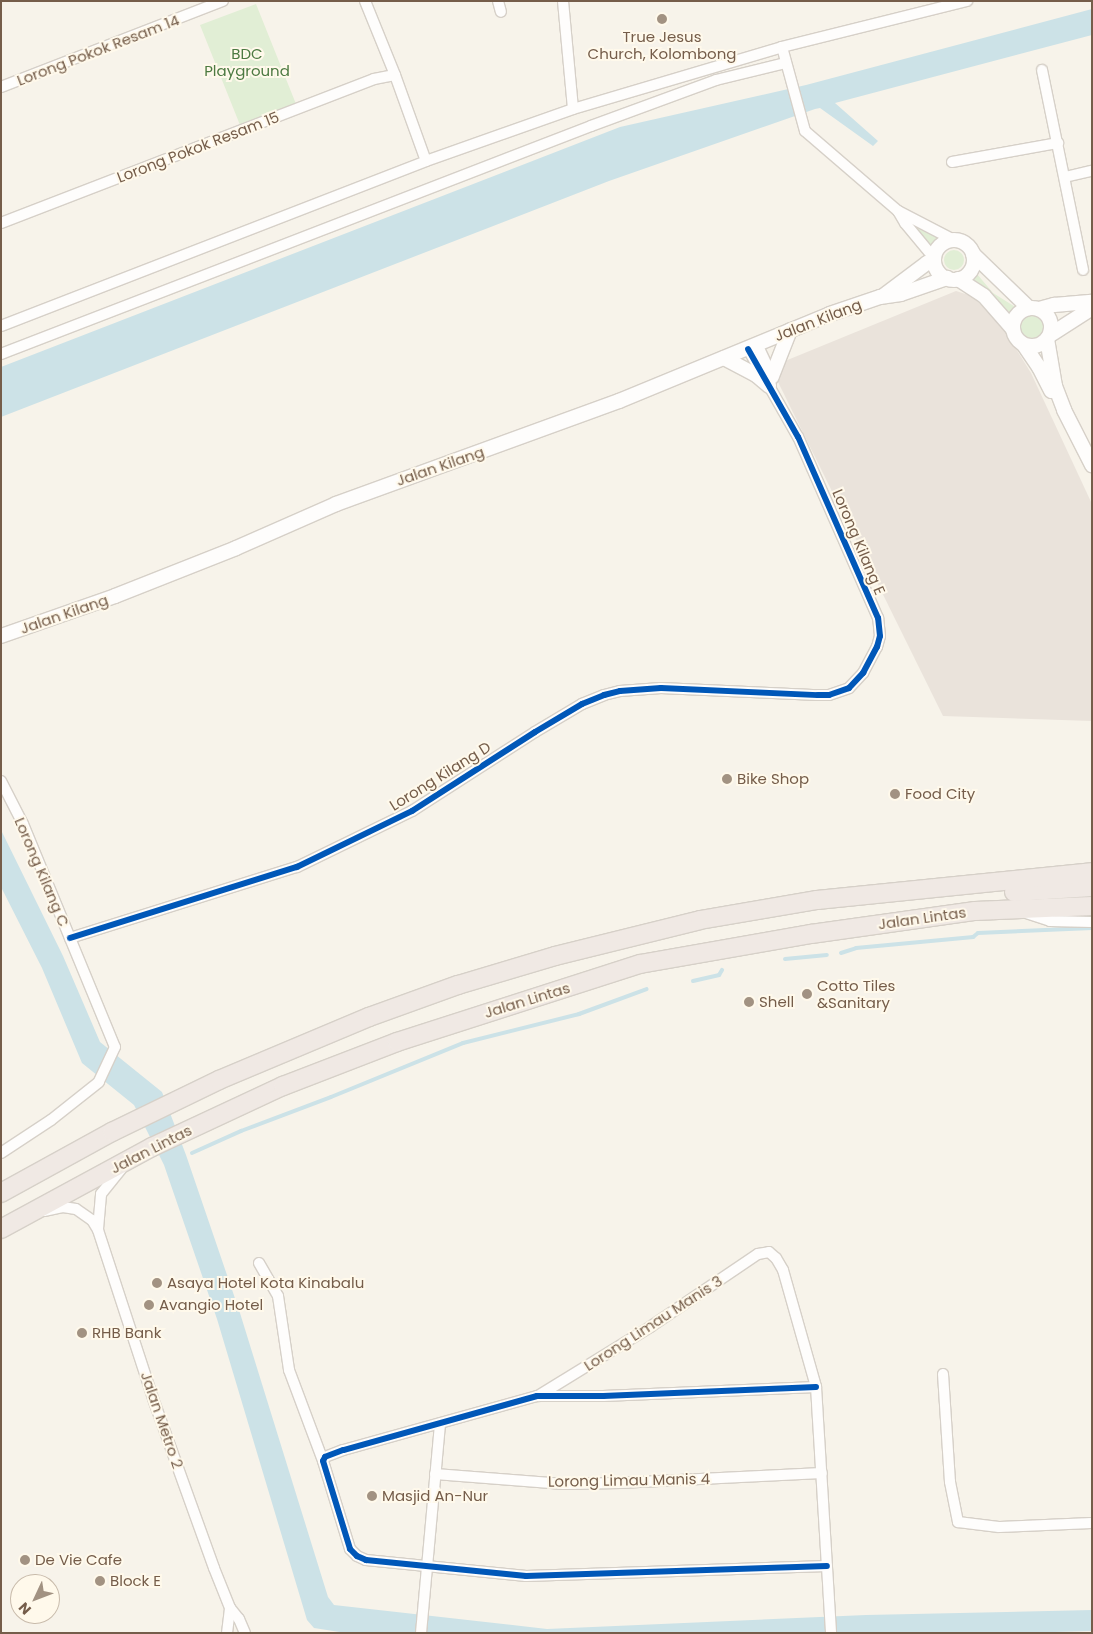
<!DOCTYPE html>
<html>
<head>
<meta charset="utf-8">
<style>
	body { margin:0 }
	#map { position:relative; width:1093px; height:1634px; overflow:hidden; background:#f7f3ea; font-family:Poppins,sans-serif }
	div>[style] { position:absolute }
	.industrial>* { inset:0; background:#eae3db }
	.green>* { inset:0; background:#e1eed5 }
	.round { border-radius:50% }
	.water>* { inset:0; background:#cce2e7 }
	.stream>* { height:4px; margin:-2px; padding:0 2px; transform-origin:2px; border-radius:2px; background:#cce2e7 }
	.roads { filter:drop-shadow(1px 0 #d6d0c8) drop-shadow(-1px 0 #d6d0c8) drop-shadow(0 1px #d6d0c8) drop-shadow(0 -1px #d6d0c8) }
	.street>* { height:10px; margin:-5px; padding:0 5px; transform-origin:5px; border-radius:5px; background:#fefdfc }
	.secondary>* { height:14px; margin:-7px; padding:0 7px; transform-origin:7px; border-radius:7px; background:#fefdfc }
	.secondary>.ring { margin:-7px; padding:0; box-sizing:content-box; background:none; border:14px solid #fefdfc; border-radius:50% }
	.highway>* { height:18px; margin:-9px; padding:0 9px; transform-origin:9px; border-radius:9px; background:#f0e9e4 }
	.cycleway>* { height:6px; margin:-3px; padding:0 3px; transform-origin:3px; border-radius:3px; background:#0057b8 }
	.dots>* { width:14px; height:14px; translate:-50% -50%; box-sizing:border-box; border:2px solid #fff9eb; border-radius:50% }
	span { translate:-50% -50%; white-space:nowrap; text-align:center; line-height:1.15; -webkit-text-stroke:4px #fff9eb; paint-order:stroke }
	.poi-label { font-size:15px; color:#755d4a }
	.left { translate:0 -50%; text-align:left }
	.street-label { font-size:15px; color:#755d4a }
	.park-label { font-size:15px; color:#4d7a42 }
	.frame { position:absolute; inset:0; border:2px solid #755d4a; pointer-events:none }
	.north { position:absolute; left:10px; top:1574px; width:50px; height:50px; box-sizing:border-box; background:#fff9eb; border:1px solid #c8bbab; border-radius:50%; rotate:227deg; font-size:14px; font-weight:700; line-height:20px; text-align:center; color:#755d4a }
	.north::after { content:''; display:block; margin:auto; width:18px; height:22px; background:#a29282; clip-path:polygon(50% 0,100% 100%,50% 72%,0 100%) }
</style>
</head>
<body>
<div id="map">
	<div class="industrial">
		<div style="clip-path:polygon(956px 291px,972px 296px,1002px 326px,1031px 373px,1092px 504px,1092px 721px,943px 716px,777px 380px,785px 361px)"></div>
	</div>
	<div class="green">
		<div style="clip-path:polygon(256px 4px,296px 104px,240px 125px,200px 25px)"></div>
		<div style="clip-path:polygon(915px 227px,940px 239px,932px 247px)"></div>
		<div class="round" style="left:944px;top:250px;width:20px;height:20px"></div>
		<div style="clip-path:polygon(977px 274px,993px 293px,1017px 308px,1011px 314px,992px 294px,970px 279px)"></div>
		<div class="round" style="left:1021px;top:316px;width:22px;height:22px"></div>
	</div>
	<div class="water">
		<div style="clip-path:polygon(1092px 9px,1092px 35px,835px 103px,878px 141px,873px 146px,820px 108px,815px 109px,609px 181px,1px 417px,1px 367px,620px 127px,806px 85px)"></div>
		<div style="clip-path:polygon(1px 830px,63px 956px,100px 1042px,162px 1092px,186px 1155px,240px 1313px,328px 1597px,334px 1605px,547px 1629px,866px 1615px,1092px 1610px,1092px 1631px,1017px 1633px,346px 1633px,314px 1628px,307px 1620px,217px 1319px,164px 1165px,134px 1105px,82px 1063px,42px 968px,1px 887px)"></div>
	</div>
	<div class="stream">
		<div style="left:841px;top:953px;width:16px;rotate:-18deg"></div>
		<div style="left:856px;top:948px;width:118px;rotate:-5.4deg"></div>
		<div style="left:973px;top:937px;width:6px;rotate:-39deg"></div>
		<div style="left:978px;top:933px;width:114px;rotate:-2.5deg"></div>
		<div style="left:785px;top:959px;width:42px;rotate:-5.4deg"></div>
		<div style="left:693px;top:981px;width:27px;rotate:-13deg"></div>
		<div style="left:719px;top:975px;width:6px;rotate:-59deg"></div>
		<div style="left:192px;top:1153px;width:54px;rotate:-24.2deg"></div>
		<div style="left:241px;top:1131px;width:96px;rotate:-20.7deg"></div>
		<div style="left:331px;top:1097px;width:143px;rotate:-22.2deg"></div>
		<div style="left:463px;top:1043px;width:120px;rotate:-14deg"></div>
		<div style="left:579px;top:1014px;width:72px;rotate:-20.2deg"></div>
	</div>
	<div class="roads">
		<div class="street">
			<div style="left:365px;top:1px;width:80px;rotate:67.9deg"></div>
			<div style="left:395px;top:75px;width:91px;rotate:70.2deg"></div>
			<div style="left:498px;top:1px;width:11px;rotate:75deg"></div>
			<div style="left:563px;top:1px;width:108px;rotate:84.7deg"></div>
			<div style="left:782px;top:47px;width:87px;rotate:74.7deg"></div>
			<div style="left:805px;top:131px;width:123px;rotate:40.7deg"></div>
			<div style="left:898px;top:211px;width:14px;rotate:60deg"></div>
			<div style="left:905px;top:223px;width:45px;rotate:50.4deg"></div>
			<div style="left:1042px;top:70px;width:204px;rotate:78.4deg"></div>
			<div style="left:1px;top:87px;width:238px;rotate:-21.2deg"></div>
			<div style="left:952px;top:162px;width:108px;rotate:-10.2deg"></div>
			<div style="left:1065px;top:177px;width:28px;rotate:-13deg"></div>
			<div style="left:898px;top:211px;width:63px;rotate:27.4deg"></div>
			<div style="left:1px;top:223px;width:400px;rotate:-21.1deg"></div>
			<div style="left:374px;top:79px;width:21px;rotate:-11deg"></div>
			<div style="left:1px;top:326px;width:456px;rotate:-21.2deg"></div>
			<div style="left:426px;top:161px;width:156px;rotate:-19.5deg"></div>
			<div style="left:573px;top:109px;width:218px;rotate:-16.5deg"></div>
			<div style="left:782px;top:47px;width:191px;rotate:-14deg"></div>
			<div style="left:757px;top:344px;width:38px;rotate:65deg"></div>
			<div style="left:1px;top:354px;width:633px;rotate:-21.13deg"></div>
			<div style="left:591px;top:126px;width:133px;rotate:-20.2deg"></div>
			<div style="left:716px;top:80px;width:72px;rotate:-13.7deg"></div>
			<div style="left:1px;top:781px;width:48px;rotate:62.9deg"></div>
			<div style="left:23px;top:824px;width:241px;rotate:67.6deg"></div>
			<div style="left:115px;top:1047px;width:38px;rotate:115deg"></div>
			<div style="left:99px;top:1082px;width:61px;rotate:141.6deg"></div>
			<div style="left:51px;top:1120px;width:60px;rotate:146.6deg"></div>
			<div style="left:1026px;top:913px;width:25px;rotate:18deg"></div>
			<div style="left:1050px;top:921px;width:42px;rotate:1.4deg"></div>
			<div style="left:70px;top:938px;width:238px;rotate:-17.4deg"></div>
			<div style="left:297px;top:867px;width:128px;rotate:-26deg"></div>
			<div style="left:412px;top:811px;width:146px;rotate:-32.7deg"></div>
			<div style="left:535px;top:732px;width:55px;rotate:-30.8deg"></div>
			<div style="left:582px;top:704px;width:24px;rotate:-22deg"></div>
			<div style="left:604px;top:695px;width:16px;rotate:-14deg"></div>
			<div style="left:620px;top:691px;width:41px;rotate:-4.2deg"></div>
			<div style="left:661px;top:688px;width:157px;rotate:2.6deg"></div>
			<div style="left:818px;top:695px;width:11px"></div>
			<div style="left:829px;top:695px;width:21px;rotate:-19deg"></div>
			<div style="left:849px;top:688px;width:21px;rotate:-47deg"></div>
			<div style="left:863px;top:673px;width:30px;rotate:-62deg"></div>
			<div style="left:877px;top:647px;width:11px;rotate:-75deg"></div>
			<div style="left:880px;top:636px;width:18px;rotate:-96deg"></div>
			<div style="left:878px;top:618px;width:198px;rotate:-113.8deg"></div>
			<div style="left:798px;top:437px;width:101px;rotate:-119.6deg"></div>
			<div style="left:44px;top:1211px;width:19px;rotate:-12deg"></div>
			<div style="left:63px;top:1207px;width:13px;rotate:9deg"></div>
			<div style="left:76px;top:1209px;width:19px;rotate:35deg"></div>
			<div style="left:92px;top:1220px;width:12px;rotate:59deg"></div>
			<div style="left:98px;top:1230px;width:183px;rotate:71.9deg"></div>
			<div style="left:155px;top:1404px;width:174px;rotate:70.2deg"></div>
			<div style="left:214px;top:1568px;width:43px;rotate:68.2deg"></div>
			<div style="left:230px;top:1608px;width:14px;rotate:51deg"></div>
			<div style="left:239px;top:1619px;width:15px;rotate:67deg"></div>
			<div style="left:98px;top:1229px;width:35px;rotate:-85deg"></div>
			<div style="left:101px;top:1194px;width:32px;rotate:-51deg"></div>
			<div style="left:259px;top:1263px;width:38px;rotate:60deg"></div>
			<div style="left:278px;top:1296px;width:75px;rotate:81.5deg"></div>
			<div style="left:289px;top:1370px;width:97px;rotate:69.5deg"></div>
			<div style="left:943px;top:1374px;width:108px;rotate:86.3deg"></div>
			<div style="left:950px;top:1482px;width:41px;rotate:78.7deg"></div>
			<div style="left:958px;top:1522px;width:41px;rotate:7deg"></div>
			<div style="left:999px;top:1527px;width:93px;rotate:-2.5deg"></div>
			<div style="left:816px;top:1387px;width:213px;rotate:177.6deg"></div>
			<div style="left:603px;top:1396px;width:66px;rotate:180deg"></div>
			<div style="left:537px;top:1396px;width:201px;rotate:164.4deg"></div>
			<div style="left:343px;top:1450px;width:19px;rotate:159deg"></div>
			<div style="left:325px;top:1457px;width:4px;rotate:117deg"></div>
			<div style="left:323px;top:1461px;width:92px;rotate:72.9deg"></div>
			<div style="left:350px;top:1549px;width:10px;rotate:45deg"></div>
			<div style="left:357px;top:1556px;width:10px;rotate:24deg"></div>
			<div style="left:366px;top:1560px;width:161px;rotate:5.7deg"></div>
			<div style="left:526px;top:1576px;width:301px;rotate:-1.9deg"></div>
			<div style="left:538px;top:1396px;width:132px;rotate:-31.6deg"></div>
			<div style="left:650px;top:1327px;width:130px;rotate:-34.1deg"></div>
			<div style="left:758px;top:1254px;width:11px;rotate:-10deg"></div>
			<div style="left:769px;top:1252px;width:9px;rotate:41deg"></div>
			<div style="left:776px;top:1258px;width:14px;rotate:60deg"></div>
			<div style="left:783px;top:1270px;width:122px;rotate:74.2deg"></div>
			<div style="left:816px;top:1387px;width:246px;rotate:86.5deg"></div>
			<div style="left:435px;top:1474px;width:129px;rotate:4.4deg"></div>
			<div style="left:564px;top:1484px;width:55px;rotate:-1deg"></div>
			<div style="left:619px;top:1483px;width:203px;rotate:-2.8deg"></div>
			<div style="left:227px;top:1633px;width:25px;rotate:-83deg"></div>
			<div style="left:421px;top:1633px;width:210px;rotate:-84.8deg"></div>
		</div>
		<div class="secondary">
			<div class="ring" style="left:934px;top:240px;width:26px;height:26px"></div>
			<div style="left:973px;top:254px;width:78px;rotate:44deg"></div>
			<div style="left:958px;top:279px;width:31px;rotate:33deg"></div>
			<div style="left:984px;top:296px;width:44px;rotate:48.7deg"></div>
			<div style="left:883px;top:296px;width:55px;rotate:-36.9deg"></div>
			<div style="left:927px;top:263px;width:7px;rotate:-8deg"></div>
			<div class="ring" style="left:1013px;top:308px;width:24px;height:24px"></div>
			<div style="left:1039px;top:309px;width:16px;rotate:-15deg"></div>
			<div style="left:1054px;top:305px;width:38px;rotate:-5deg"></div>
			<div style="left:1050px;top:335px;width:50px;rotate:-32.7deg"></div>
			<div style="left:1047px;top:339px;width:48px;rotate:80.3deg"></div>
			<div style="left:1055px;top:386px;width:26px;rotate:69deg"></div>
			<div style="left:1064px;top:410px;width:62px;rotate:63deg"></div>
			<div style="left:1024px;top:345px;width:27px;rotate:56deg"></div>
			<div style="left:1039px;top:367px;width:27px;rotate:63deg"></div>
			<div style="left:724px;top:358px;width:36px;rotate:28deg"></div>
			<div style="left:756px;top:375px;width:17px;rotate:40deg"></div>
			<div style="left:772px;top:376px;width:49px;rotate:-68.6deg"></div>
			<div style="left:1px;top:636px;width:121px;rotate:-19.3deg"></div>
			<div style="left:115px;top:596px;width:130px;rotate:-21.6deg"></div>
			<div style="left:236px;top:548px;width:109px;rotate:-23.7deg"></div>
			<div style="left:336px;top:504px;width:301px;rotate:-20deg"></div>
			<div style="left:619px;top:401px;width:228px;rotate:-22.4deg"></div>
			<div style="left:830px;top:314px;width:53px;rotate:-18.8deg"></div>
			<div style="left:880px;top:297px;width:21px;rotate:-8deg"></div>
			<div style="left:901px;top:294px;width:49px;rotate:-19.2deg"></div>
		</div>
		<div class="highway">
			<div style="left:1014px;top:892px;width:78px;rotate:-3.7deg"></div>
			<div style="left:1px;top:1193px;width:127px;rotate:-28.8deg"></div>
			<div style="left:112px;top:1132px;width:119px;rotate:-25.9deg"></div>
			<div style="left:219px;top:1080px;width:163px;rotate:-22.8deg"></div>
			<div style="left:369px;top:1017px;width:95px;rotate:-19.8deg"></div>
			<div style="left:458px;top:985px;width:101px;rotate:-16.6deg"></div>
			<div style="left:555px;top:956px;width:149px;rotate:-13.9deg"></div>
			<div style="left:700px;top:920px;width:119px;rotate:-9.7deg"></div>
			<div style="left:817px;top:900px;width:276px;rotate:-5.8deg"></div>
			<div style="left:1px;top:1229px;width:172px;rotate:-28.5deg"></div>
			<div style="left:152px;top:1147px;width:145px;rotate:-25deg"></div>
			<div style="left:283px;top:1086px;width:122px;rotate:-21.1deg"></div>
			<div style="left:397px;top:1042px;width:255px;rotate:-17.8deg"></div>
			<div style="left:640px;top:964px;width:174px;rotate:-10deg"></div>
			<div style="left:811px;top:934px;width:166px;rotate:-8deg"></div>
			<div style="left:975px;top:911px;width:117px;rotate:-2.4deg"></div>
		</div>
	</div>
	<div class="cycleway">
		<div style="left:70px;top:938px;width:238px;rotate:-17.4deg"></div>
		<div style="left:297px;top:867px;width:128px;rotate:-26deg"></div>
		<div style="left:412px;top:811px;width:146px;rotate:-32.7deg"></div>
		<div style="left:535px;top:732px;width:55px;rotate:-30.8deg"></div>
		<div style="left:582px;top:704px;width:24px;rotate:-22deg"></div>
		<div style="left:604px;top:695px;width:16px;rotate:-14deg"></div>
		<div style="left:620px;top:691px;width:41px;rotate:-4.2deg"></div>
		<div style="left:661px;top:688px;width:157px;rotate:2.6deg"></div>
		<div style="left:818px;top:695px;width:11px"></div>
		<div style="left:829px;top:695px;width:21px;rotate:-19deg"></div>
		<div style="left:849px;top:688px;width:21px;rotate:-47deg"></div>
		<div style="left:863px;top:673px;width:30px;rotate:-62deg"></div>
		<div style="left:877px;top:647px;width:11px;rotate:-75deg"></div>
		<div style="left:880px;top:636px;width:18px;rotate:-96deg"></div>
		<div style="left:878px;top:618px;width:198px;rotate:-113.8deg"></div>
		<div style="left:798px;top:437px;width:101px;rotate:-119.6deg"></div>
		<div style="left:816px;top:1387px;width:213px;rotate:177.6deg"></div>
		<div style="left:603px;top:1396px;width:66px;rotate:180deg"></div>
		<div style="left:537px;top:1396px;width:201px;rotate:164.4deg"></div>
		<div style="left:343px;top:1450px;width:19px;rotate:159deg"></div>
		<div style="left:325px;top:1457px;width:4px;rotate:117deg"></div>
		<div style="left:323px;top:1461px;width:92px;rotate:72.9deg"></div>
		<div style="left:350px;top:1549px;width:10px;rotate:45deg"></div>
		<div style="left:357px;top:1556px;width:10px;rotate:24deg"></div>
		<div style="left:366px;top:1560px;width:161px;rotate:5.7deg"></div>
		<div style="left:526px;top:1576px;width:301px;rotate:-1.9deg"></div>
	</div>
	<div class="dots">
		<div style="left:662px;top:19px;background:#a29282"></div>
		<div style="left:727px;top:779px;background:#a29282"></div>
		<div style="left:895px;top:794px;background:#a29282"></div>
		<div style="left:807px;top:994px;background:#a29282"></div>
		<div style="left:749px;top:1002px;background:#a29282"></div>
		<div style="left:157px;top:1283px;background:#a29282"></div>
		<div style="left:149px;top:1305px;background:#a29282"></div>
		<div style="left:82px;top:1333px;background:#a29282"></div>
		<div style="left:372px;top:1496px;background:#a29282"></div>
		<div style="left:25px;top:1560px;background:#a29282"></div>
		<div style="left:100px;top:1581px;background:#a29282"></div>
	</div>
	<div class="poi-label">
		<span style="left:662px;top:45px">True Jesus<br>Church, Kolombong</span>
		<span class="left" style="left:737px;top:779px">Bike Shop</span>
		<span class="left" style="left:905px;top:794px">Food City</span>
		<span class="left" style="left:817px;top:994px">Cotto Tiles<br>&amp;Sanitary</span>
		<span class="left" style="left:759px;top:1002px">Shell</span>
		<span class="left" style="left:167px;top:1283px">Asaya Hotel Kota Kinabalu</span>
		<span class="left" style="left:159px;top:1305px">Avangio Hotel</span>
		<span class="left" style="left:92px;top:1333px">RHB Bank</span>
		<span class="left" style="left:382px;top:1496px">Masjid An-Nur</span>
		<span class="left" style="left:35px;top:1560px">De Vie Cafe</span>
		<span class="left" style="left:110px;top:1581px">Block E</span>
	</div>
	<div class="street-label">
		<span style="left:98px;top:50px;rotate:-21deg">Lorong Pokok Resam 14</span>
		<span style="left:198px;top:147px;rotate:-21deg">Lorong Pokok Resam 15</span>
		<span style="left:818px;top:320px;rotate:-21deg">Jalan Kilang</span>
		<span style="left:440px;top:466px;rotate:-19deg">Jalan Kilang</span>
		<span style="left:859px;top:542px;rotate:67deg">Lorong Kilang E</span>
		<span style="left:64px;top:614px;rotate:-19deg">Jalan Kilang</span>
		<span style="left:440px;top:776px;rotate:-32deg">Lorong Kilang D</span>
		<span style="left:42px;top:872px;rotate:67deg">Lorong Kilang C</span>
		<span style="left:922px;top:918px;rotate:-8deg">Jalan Lintas</span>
		<span style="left:527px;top:1000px;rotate:-17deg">Jalan Lintas</span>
		<span style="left:151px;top:1149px;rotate:-27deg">Jalan Lintas</span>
		<span style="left:653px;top:1323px;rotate:-33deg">Lorong Limau Manis 3</span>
		<span style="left:162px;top:1420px;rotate:71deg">Jalan Metro 2</span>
		<span style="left:629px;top:1480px;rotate:-1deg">Lorong Limau Manis 4</span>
	</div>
	<div class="park-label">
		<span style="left:247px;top:62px">BDC<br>Playground</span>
	</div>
	<div class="frame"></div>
	<div class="north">N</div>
</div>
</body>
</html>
